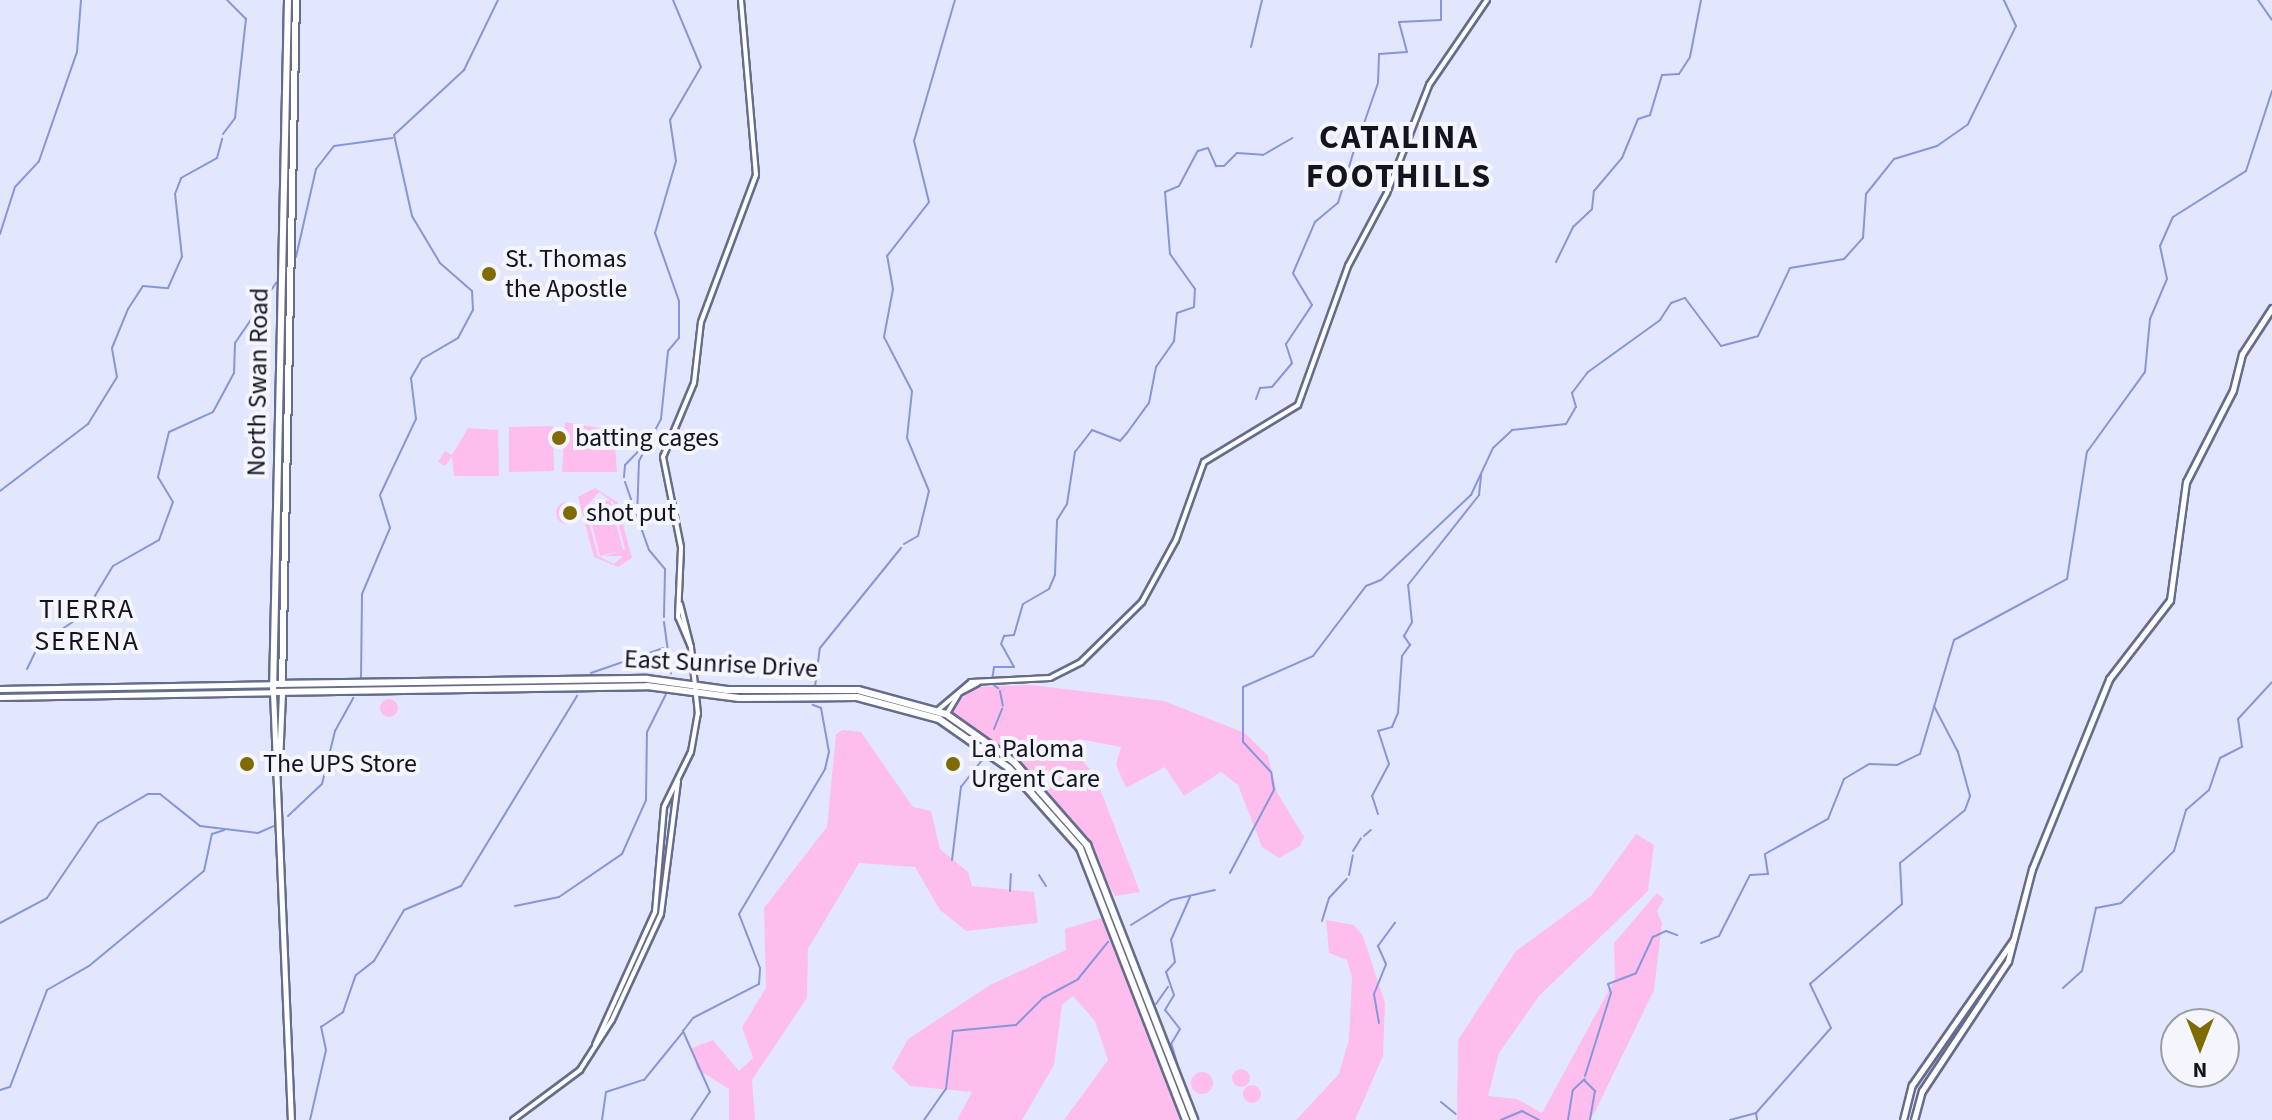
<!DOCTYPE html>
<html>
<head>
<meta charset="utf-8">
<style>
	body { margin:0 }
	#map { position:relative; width:2272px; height:1120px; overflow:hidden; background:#e2e7fd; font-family:"Source Sans 3",sans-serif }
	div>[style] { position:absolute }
	.green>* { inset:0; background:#fdbeee }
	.round { border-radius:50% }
	.stream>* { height:2px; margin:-1px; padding:0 1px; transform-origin:1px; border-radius:1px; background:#8895da }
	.roads { filter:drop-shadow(2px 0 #666c8c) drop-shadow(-2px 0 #666c8c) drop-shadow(0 2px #666c8c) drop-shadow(0 -2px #666c8c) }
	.tertiary>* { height:4px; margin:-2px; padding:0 2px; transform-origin:2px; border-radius:2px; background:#fff }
	.secondary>* { height:5px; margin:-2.5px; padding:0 2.5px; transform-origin:2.5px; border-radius:2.5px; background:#fff }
	.primary>* { height:6px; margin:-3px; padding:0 3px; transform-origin:3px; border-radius:3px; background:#fff }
	.dots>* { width:22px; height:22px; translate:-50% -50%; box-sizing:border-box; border:4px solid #f4f5fd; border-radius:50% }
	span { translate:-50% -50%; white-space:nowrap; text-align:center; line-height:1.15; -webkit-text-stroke:8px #f4f5fd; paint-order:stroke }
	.poi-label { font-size:26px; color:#121420 }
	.left { translate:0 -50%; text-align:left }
	.street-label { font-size:26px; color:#121420 }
	.neighbourhood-label { font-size:28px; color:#121420; letter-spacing:2px }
	.district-label { font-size:34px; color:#121420; font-weight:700; letter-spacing:2px }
	.north { position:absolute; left:2160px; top:1008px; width:80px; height:80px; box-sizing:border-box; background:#f4f5fd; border:2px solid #9a9ba5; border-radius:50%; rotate:180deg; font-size:22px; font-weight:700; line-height:32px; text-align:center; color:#121420 }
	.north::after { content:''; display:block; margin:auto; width:28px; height:36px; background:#806b03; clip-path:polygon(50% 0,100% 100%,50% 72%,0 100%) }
</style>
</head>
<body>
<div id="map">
	<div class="green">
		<div style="clip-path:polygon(565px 422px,604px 429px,615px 444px,617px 472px,562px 472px)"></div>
		<div style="clip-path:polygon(553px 426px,554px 471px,509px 472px,509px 427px)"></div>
		<div style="clip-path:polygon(468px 428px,498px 430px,499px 476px,454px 476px,452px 457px,445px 466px,438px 462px,445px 451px,452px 455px)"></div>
		<div style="clip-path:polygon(evenodd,595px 488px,617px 502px,632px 558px,618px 567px,594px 557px,578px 497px,595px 488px,599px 492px,613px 502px,625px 549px,605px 556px,623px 556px,614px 564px,598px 556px,585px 508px,599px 492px)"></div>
		<div style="clip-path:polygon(610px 500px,623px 550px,600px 556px,587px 506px)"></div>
		<div class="round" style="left:556px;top:502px;width:22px;height:22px"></div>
		<div style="clip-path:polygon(1031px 685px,1164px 701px,1245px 733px,1268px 756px,1277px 792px,1304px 837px,1300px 846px,1279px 858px,1262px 847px,1238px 785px,1221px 772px,1184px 796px,1165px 767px,1126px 788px,1116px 765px,1121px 747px,1079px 739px,1073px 749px,1095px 776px,1140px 892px,1115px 896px,1087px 845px,1000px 749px,951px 712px,972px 687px)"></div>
		<div class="round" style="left:380px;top:699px;width:18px;height:18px"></div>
		<div style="clip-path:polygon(843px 730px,861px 732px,913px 807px,931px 811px,940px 849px,968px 872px,972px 886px,1034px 892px,1038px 923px,966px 931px,940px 910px,915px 867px,859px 863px,808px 949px,807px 998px,752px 1080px,755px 1120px,729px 1120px,729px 1089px,697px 1069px,692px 1048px,713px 1040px,739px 1071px,753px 1058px,742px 1027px,766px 988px,764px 908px,827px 827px,836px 734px)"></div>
		<div style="clip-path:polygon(1636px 834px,1654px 845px,1648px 891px,1539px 996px,1499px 1053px,1488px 1096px,1517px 1099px,1542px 1113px,1615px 979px,1614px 943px,1657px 893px,1664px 899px,1657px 911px,1662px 923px,1654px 990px,1595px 1112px,1589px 1120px,1457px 1120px,1458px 1040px,1516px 951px,1591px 896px)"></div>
		<div style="clip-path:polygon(1108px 916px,1183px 1120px,1064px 1120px,1108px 1060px,1095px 1021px,1073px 996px,1062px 1005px,1054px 1065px,1022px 1120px,957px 1120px,972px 1092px,910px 1086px,892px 1068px,908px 1039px,990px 985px,1066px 950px,1065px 929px)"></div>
		<div style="clip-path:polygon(1326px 920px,1354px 925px,1363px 936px,1385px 1003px,1383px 1056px,1355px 1120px,1296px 1120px,1339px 1074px,1349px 1039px,1352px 977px,1347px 960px,1329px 953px)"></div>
		<div class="round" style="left:1232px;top:1069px;width:18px;height:18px"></div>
		<div class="round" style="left:1191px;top:1072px;width:22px;height:22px"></div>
		<div class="round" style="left:1243px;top:1085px;width:18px;height:18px"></div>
	</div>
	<div class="stream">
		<div style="left:2258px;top:0;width:24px;rotate:55deg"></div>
		<div style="left:1251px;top:47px;width:48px;rotate:-76.8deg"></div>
		<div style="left:1362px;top:129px;width:49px;rotate:-70.8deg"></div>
		<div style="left:1378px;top:83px;width:29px;rotate:-88deg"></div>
		<div style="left:1379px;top:54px;width:28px;rotate:-4deg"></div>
		<div style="left:1407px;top:52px;width:31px;rotate:-105deg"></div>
		<div style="left:1399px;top:22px;width:42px;rotate:-2.7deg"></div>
		<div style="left:1441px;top:20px;width:20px;rotate:-90deg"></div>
		<div style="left:223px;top:134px;width:20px;rotate:-53deg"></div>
		<div style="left:235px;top:118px;width:100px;rotate:-83.7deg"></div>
		<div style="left:246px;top:19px;width:27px;rotate:-135deg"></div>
		<div style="left:0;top:234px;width:49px;rotate:-72.3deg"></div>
		<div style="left:15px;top:187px;width:35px;rotate:-47deg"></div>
		<div style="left:39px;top:161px;width:115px;rotate:-70.8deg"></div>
		<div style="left:77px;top:52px;width:52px;rotate:-85.6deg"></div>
		<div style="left:296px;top:257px;width:90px;rotate:-77.2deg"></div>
		<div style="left:316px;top:169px;width:29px;rotate:-52deg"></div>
		<div style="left:334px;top:146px;width:59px;rotate:-7.9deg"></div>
		<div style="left:1556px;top:262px;width:39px;rotate:-64deg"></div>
		<div style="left:1573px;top:227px;width:26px;rotate:-43deg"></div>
		<div style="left:1592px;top:209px;width:18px;rotate:-84deg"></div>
		<div style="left:1594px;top:191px;width:43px;rotate:-49.7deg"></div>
		<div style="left:1622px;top:158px;width:42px;rotate:-67.7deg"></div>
		<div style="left:1638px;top:119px;width:13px;rotate:-18deg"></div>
		<div style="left:1650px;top:115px;width:42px;rotate:-73.3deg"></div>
		<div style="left:1662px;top:75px;width:17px;rotate:-3deg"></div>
		<div style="left:1679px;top:74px;width:20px;rotate:-57deg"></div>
		<div style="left:1690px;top:57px;width:58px;rotate:-79.1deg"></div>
		<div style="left:1256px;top:399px;width:12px;rotate:-70deg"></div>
		<div style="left:1260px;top:388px;width:12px;rotate:-5deg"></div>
		<div style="left:1272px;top:387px;width:31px;rotate:-50deg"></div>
		<div style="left:1292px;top:363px;width:20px;rotate:-108deg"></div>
		<div style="left:1286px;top:344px;width:47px;rotate:-56.3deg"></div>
		<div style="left:1312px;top:305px;width:37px;rotate:-121deg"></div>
		<div style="left:1293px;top:273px;width:56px;rotate:-66.7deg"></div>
		<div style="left:1315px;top:222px;width:30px;rotate:-40deg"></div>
		<div style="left:1338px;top:203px;width:72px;rotate:-73.1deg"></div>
		<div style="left:624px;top:477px;width:12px;rotate:-85deg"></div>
		<div style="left:625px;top:465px;width:35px;rotate:-46deg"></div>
		<div style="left:625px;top:482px;width:72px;rotate:70.6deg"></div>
		<div style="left:649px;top:550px;width:25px;rotate:50deg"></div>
		<div style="left:665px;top:569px;width:48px;rotate:91.2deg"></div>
		<div style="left:0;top:491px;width:111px;rotate:-37.3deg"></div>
		<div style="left:88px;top:424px;width:55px;rotate:-58.3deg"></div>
		<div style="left:117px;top:377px;width:29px;rotate:-100deg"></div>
		<div style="left:112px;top:348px;width:42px;rotate:-67.7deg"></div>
		<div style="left:128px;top:309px;width:27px;rotate:-57deg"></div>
		<div style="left:143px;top:286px;width:25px;rotate:5deg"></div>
		<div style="left:168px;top:288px;width:34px;rotate:-66deg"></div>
		<div style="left:182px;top:257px;width:63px;rotate:-96.3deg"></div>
		<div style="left:175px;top:194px;width:17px;rotate:-69deg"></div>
		<div style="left:181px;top:178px;width:41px;rotate:-29.1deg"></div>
		<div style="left:217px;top:158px;width:20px;rotate:-75deg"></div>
		<div style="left:637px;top:518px;width:57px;rotate:-88deg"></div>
		<div style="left:639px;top:461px;width:47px;rotate:-62.4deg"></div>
		<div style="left:661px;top:419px;width:68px;rotate:-84.1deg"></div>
		<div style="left:668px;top:351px;width:17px;rotate:-50deg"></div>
		<div style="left:679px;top:338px;width:37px;rotate:-90deg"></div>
		<div style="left:679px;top:301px;width:72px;rotate:-109.4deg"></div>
		<div style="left:655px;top:233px;width:75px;rotate:-73.7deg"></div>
		<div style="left:676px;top:161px;width:41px;rotate:-98.3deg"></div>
		<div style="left:670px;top:120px;width:61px;rotate:-59.7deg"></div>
		<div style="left:701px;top:67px;width:73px;rotate:-112.7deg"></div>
		<div style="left:904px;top:544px;width:16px;rotate:-30deg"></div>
		<div style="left:918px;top:536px;width:46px;rotate:-76.3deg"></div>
		<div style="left:929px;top:491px;width:57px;rotate:-112.5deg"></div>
		<div style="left:907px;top:438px;width:47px;rotate:-83.9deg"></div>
		<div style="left:912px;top:391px;width:61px;rotate:-117.4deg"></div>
		<div style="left:884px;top:337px;width:49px;rotate:-79.4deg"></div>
		<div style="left:893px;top:289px;width:34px;rotate:-100deg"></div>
		<div style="left:887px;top:256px;width:68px;rotate:-52.1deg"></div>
		<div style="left:929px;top:202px;width:63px;rotate:-103.8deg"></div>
		<div style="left:914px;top:141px;width:147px;rotate:-73.8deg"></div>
		<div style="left:664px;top:622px;width:52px;rotate:82.3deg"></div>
		<div style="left:27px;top:669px;width:25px;rotate:-64deg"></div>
		<div style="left:38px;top:646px;width:56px;rotate:-34.8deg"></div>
		<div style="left:84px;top:614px;width:56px;rotate:-58.9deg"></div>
		<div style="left:113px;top:566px;width:53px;rotate:-29.5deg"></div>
		<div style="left:159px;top:540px;width:40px;rotate:-69.8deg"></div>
		<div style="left:173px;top:502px;width:29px;rotate:-121deg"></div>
		<div style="left:158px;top:477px;width:46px;rotate:-76.3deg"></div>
		<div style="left:169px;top:432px;width:48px;rotate:-24.4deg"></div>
		<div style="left:213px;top:412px;width:44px;rotate:-61.7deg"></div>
		<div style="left:234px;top:373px;width:30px;rotate:-88deg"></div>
		<div style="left:235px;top:343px;width:73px;rotate:-55.7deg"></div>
		<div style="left:591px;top:673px;width:76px;rotate:-19.1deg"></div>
		<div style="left:361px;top:678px;width:84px;rotate:-89.3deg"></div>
		<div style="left:362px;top:594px;width:72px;rotate:-67deg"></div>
		<div style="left:390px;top:528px;width:34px;rotate:-107deg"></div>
		<div style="left:380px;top:495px;width:84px;rotate:-64.7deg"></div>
		<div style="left:416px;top:419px;width:41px;rotate:-97deg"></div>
		<div style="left:411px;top:378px;width:22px;rotate:-60deg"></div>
		<div style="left:422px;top:359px;width:42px;rotate:-30.3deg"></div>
		<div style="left:458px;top:338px;width:32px;rotate:-62deg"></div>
		<div style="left:473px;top:310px;width:19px;rotate:-93deg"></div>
		<div style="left:472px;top:291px;width:43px;rotate:-138.8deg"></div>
		<div style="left:440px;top:263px;width:55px;rotate:-120.8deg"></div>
		<div style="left:412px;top:216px;width:83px;rotate:-102.5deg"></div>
		<div style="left:394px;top:135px;width:96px;rotate:-42.9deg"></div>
		<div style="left:464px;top:70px;width:78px;rotate:-64.1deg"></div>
		<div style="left:992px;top:680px;width:13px;rotate:-81deg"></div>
		<div style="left:994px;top:667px;width:20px"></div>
		<div style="left:1014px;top:667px;width:26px;rotate:-119deg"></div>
		<div style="left:1001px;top:644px;width:9px;rotate:-69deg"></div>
		<div style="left:1004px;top:636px;width:10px;rotate:-6deg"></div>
		<div style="left:1014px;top:635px;width:32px;rotate:-74deg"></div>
		<div style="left:1023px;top:604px;width:30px;rotate:-30deg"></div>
		<div style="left:1049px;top:589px;width:15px;rotate:-67deg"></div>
		<div style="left:1055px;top:575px;width:55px;rotate:-87.9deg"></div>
		<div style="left:1057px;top:520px;width:19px;rotate:-58deg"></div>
		<div style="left:1067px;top:504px;width:53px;rotate:-81.3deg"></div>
		<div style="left:1075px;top:452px;width:28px;rotate:-52deg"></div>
		<div style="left:1092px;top:430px;width:30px;rotate:21deg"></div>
		<div style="left:1120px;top:441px;width:11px;rotate:-49deg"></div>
		<div style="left:1127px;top:433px;width:37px;rotate:-54deg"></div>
		<div style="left:1149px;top:403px;width:37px;rotate:-79deg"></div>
		<div style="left:1156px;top:367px;width:32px;rotate:-55deg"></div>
		<div style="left:1174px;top:341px;width:28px;rotate:-84deg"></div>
		<div style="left:1177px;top:313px;width:18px;rotate:-19deg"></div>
		<div style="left:1194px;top:307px;width:18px;rotate:-87deg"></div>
		<div style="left:1195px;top:289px;width:43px;rotate:-125.5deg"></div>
		<div style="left:1170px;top:254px;width:62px;rotate:-94.6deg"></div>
		<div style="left:1165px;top:192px;width:15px;rotate:-23deg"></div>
		<div style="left:1179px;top:186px;width:40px;rotate:-62deg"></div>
		<div style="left:1198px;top:151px;width:10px;rotate:-17deg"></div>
		<div style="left:1208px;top:148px;width:20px;rotate:66deg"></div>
		<div style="left:1216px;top:166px;width:8px"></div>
		<div style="left:1224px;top:166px;width:18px;rotate:-45deg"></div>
		<div style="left:1237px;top:153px;width:26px;rotate:4deg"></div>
		<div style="left:1263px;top:155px;width:34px;rotate:-30deg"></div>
		<div style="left:991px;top:683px;width:9px;rotate:36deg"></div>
		<div style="left:815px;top:687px;width:39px;rotate:-83deg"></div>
		<div style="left:820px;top:648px;width:129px;rotate:-51deg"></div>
		<div style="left:1000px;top:691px;width:15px;rotate:79deg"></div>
		<div style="left:994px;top:729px;width:22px;rotate:-68deg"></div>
		<div style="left:1378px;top:814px;width:19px;rotate:-108deg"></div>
		<div style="left:1372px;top:796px;width:36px;rotate:-62deg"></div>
		<div style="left:1389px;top:764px;width:35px;rotate:-108deg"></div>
		<div style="left:1378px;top:731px;width:15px;rotate:-16deg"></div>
		<div style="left:1392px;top:727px;width:15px;rotate:-67deg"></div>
		<div style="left:1398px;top:713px;width:57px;rotate:-86deg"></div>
		<div style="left:1402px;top:656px;width:14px;rotate:-54deg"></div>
		<div style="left:1410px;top:645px;width:11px;rotate:-124deg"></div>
		<div style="left:1404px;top:636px;width:16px;rotate:-60deg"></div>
		<div style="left:1412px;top:622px;width:37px;rotate:-96deg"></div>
		<div style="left:1408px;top:585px;width:115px;rotate:-51.7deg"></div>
		<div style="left:1479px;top:495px;width:20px;rotate:-84deg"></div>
		<div style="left:288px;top:816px;width:47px;rotate:-43.3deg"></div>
		<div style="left:322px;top:784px;width:55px;rotate:-76.2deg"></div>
		<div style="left:335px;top:731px;width:38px;rotate:-61deg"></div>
		<div style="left:1364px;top:836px;width:9px;rotate:-41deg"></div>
		<div style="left:1353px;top:851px;width:15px;rotate:-58deg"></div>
		<div style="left:952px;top:860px;width:74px;rotate:-83deg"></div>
		<div style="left:961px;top:787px;width:39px;rotate:-52deg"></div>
		<div style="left:1230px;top:873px;width:94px;rotate:-62.1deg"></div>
		<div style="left:1274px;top:790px;width:18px;rotate:-99deg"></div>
		<div style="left:1271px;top:772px;width:41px;rotate:-133deg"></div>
		<div style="left:1243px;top:742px;width:55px;rotate:-90deg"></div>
		<div style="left:1243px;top:687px;width:77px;rotate:-23.9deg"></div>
		<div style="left:1313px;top:656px;width:88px;rotate:-52.9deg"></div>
		<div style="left:1366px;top:586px;width:16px;rotate:-22deg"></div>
		<div style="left:1381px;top:580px;width:124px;rotate:-43.4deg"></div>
		<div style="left:1471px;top:495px;width:52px;rotate:-64.9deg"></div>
		<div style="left:1493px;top:448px;width:26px;rotate:-43deg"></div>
		<div style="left:1512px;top:430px;width:54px;rotate:-6.3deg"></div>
		<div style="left:1566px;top:424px;width:20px;rotate:-60deg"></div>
		<div style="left:1576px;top:407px;width:15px;rotate:-106deg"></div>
		<div style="left:1572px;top:393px;width:26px;rotate:-53deg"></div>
		<div style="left:1588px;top:372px;width:89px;rotate:-35.8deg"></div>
		<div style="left:1660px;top:320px;width:20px;rotate:-57deg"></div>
		<div style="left:1671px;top:303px;width:15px;rotate:-20deg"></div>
		<div style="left:1685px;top:298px;width:60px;rotate:53.1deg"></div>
		<div style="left:1721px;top:346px;width:38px;rotate:-15deg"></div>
		<div style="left:1758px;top:336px;width:75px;rotate:-64.8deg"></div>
		<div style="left:1790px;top:268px;width:55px;rotate:-9.5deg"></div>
		<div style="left:1844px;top:259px;width:28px;rotate:-48deg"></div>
		<div style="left:1863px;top:238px;width:44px;rotate:-86.1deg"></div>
		<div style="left:1866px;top:194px;width:45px;rotate:-51.3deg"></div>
		<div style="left:1894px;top:159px;width:45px;rotate:-16.8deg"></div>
		<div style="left:1937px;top:146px;width:38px;rotate:-35deg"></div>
		<div style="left:1968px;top:124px;width:109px;rotate:-63.9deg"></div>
		<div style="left:2016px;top:26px;width:29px;rotate:-115deg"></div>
		<div style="left:1039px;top:875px;width:13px;rotate:58deg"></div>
		<div style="left:1349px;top:875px;width:20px;rotate:-79deg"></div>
		<div style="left:1010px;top:891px;width:17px;rotate:-87deg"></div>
		<div style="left:515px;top:906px;width:45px;rotate:-11.6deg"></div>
		<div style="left:559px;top:897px;width:76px;rotate:-34.3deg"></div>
		<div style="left:622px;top:854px;width:59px;rotate:-66deg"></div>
		<div style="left:646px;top:800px;width:68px;rotate:-89.2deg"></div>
		<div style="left:647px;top:732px;width:42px;rotate:-63.4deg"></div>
		<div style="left:1322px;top:921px;width:24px;rotate:-73deg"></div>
		<div style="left:1329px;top:898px;width:26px;rotate:-47deg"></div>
		<div style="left:0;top:923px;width:53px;rotate:-28deg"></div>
		<div style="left:47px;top:898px;width:91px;rotate:-55.8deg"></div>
		<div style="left:98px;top:823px;width:58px;rotate:-30.1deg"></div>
		<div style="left:148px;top:794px;width:12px"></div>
		<div style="left:160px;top:794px;width:51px;rotate:38.7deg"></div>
		<div style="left:200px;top:826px;width:58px;rotate:6.9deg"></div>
		<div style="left:258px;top:833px;width:17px;rotate:-24deg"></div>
		<div style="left:1131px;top:925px;width:47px;rotate:-32deg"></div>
		<div style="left:1171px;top:900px;width:45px;rotate:-12.8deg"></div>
		<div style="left:1701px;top:943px;width:19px;rotate:-21deg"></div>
		<div style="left:1719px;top:936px;width:68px;rotate:-63.1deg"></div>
		<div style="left:1750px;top:875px;width:18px;rotate:-3deg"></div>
		<div style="left:1768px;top:874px;width:20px;rotate:-99deg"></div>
		<div style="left:1765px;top:854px;width:72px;rotate:-29.1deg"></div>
		<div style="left:1828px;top:819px;width:43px;rotate:-68.2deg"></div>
		<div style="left:1844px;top:779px;width:29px;rotate:-31deg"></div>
		<div style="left:1869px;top:764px;width:28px;rotate:2deg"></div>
		<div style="left:1897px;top:765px;width:25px;rotate:-26deg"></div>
		<div style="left:1920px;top:754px;width:119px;rotate:-73.4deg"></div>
		<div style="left:1954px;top:640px;width:128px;rotate:-28.4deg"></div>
		<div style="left:2067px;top:579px;width:129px;rotate:-81.1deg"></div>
		<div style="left:2087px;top:452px;width:99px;rotate:-54.1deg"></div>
		<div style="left:2145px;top:372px;width:53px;rotate:-84.6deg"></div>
		<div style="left:2150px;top:319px;width:43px;rotate:-67deg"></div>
		<div style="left:2167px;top:279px;width:34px;rotate:-102deg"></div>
		<div style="left:2160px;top:246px;width:32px;rotate:-66deg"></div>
		<div style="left:2173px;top:217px;width:86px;rotate:-32.2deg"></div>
		<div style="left:2246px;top:171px;width:84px;rotate:-72deg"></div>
		<div style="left:2063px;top:988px;width:25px;rotate:-42deg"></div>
		<div style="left:2082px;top:971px;width:65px;rotate:-77.5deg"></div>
		<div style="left:2096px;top:908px;width:25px;rotate:-11deg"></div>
		<div style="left:2121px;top:903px;width:74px;rotate:-44.5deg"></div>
		<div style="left:2174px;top:851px;width:43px;rotate:-73.7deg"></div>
		<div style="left:2186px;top:810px;width:30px;rotate:-41deg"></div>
		<div style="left:2209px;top:790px;width:34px;rotate:-71deg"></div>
		<div style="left:2220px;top:758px;width:25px;rotate:-27deg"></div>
		<div style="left:2242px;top:747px;width:28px;rotate:-98deg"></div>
		<div style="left:2238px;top:719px;width:50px;rotate:-47.4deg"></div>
		<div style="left:1156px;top:1004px;width:21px;rotate:-55deg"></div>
		<div style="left:1379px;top:1023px;width:29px;rotate:-100deg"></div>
		<div style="left:1374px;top:994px;width:32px;rotate:-68deg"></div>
		<div style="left:1386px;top:964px;width:20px;rotate:-114deg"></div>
		<div style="left:1378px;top:946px;width:29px;rotate:-54deg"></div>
		<div style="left:1585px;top:1076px;width:87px;rotate:-72.6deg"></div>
		<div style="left:1611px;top:993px;width:9px;rotate:-108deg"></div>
		<div style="left:1608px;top:984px;width:30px;rotate:-21deg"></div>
		<div style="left:1636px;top:973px;width:40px;rotate:-65deg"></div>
		<div style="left:1653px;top:937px;width:14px;rotate:-25deg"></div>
		<div style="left:1666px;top:931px;width:12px;rotate:20deg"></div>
		<div style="left:1182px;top:1079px;width:37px;rotate:-107deg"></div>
		<div style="left:1171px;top:1044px;width:17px;rotate:-59deg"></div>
		<div style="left:1180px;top:1029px;width:24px;rotate:-128deg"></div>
		<div style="left:1165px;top:1010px;width:17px;rotate:-59deg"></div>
		<div style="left:1174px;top:995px;width:24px;rotate:-109deg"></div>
		<div style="left:1166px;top:972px;width:13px;rotate:-48deg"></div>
		<div style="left:1175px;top:962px;width:22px;rotate:-100deg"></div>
		<div style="left:1171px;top:940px;width:47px;rotate:-66.2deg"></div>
		<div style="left:1584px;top:1080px;width:16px;rotate:45deg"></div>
		<div style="left:1595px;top:1091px;width:29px;rotate:100deg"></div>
		<div style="left:0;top:1090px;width:10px;rotate:-17deg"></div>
		<div style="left:10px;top:1087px;width:104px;rotate:-69.1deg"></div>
		<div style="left:47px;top:990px;width:48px;rotate:-29.7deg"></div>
		<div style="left:89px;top:966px;width:149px;rotate:-39.6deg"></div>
		<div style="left:204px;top:871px;width:38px;rotate:-78deg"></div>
		<div style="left:212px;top:834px;width:13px;rotate:-18deg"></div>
		<div style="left:1441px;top:1102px;width:19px;rotate:39deg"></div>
		<div style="left:310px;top:1120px;width:72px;rotate:-77.1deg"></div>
		<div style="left:326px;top:1050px;width:24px;rotate:-102deg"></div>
		<div style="left:321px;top:1027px;width:27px;rotate:-34deg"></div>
		<div style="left:343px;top:1012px;width:39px;rotate:-71deg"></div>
		<div style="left:356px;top:975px;width:23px;rotate:-38deg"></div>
		<div style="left:374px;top:961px;width:59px;rotate:-59.5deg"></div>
		<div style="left:404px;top:910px;width:62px;rotate:-22.8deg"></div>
		<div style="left:461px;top:886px;width:223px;rotate:-58.6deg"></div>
		<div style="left:602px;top:1120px;width:28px;rotate:-82deg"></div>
		<div style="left:606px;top:1092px;width:40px;rotate:-18deg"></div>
		<div style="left:644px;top:1080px;width:62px;rotate:-50.9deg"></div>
		<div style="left:691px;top:1120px;width:34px;rotate:-56deg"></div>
		<div style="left:710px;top:1092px;width:67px;rotate:-113.9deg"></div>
		<div style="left:683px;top:1031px;width:16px;rotate:-52deg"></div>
		<div style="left:693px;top:1018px;width:74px;rotate:-27.3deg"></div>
		<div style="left:759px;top:984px;width:16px;rotate:-86deg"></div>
		<div style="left:760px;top:968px;width:58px;rotate:-111.3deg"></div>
		<div style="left:739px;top:914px;width:169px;rotate:-59.3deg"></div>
		<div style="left:825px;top:769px;width:17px;rotate:-77deg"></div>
		<div style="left:829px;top:752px;width:45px;rotate:-100.3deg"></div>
		<div style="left:821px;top:708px;width:9px;rotate:-159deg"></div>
		<div style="left:924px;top:1120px;width:38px;rotate:-55deg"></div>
		<div style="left:946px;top:1089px;width:58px;rotate:-83.1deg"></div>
		<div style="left:953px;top:1031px;width:63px;rotate:-5.4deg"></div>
		<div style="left:1016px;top:1025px;width:38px;rotate:-45deg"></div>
		<div style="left:1043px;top:998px;width:40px;rotate:-28deg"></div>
		<div style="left:1078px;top:979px;width:48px;rotate:-51deg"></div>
		<div style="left:1501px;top:1120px;width:23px;rotate:-23deg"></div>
		<div style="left:1522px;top:1111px;width:19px;rotate:28deg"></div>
		<div style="left:1568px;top:1120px;width:30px;rotate:-81deg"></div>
		<div style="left:1573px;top:1090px;width:16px;rotate:-43deg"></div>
		<div style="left:1730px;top:1120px;width:27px;rotate:-15deg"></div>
		<div style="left:1757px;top:1120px;width:7px;rotate:-98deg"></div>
		<div style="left:1756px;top:1113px;width:113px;rotate:-48.6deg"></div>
		<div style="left:1831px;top:1028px;width:49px;rotate:-115.5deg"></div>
		<div style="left:1810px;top:984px;width:122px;rotate:-41deg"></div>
		<div style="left:1902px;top:904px;width:41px;rotate:-92.8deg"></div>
		<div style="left:1900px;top:863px;width:84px;rotate:-39.2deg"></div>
		<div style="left:1965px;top:810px;width:15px;rotate:-70deg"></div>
		<div style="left:1970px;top:796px;width:46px;rotate:-105.3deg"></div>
		<div style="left:1958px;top:752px;width:52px;rotate:-117.6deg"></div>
	</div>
	<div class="roads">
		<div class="tertiary">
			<div style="left:680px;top:604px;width:44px;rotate:75.7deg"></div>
			<div style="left:691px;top:647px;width:33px;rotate:-113deg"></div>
			<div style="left:678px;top:617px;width:70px;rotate:-87.5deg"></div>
			<div style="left:681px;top:547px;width:92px;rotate:-101.3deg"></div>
			<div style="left:663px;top:457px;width:80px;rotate:-67.3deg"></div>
			<div style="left:694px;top:383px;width:61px;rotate:-83.5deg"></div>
			<div style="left:701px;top:322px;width:157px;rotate:-69.5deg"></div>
			<div style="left:756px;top:175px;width:176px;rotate:-94.9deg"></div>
			<div style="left:938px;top:710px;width:43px;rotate:-40.3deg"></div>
			<div style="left:971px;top:682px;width:79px;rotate:-2.9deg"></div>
			<div style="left:1050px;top:678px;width:35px;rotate:-27deg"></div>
			<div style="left:1081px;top:662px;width:86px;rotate:-44.5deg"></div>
			<div style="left:1142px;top:602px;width:71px;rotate:-61.3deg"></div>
			<div style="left:1176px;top:540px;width:83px;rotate:-70.3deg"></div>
			<div style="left:1204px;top:462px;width:110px;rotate:-31.2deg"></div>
			<div style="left:1298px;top:405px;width:148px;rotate:-70.2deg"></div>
			<div style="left:1348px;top:266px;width:83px;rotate:-61.9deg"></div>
			<div style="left:1387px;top:193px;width:116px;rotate:-68.7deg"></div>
			<div style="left:1429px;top:85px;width:103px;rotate:-55.7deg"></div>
			<div style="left:946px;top:715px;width:26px;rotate:-59deg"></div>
			<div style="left:959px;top:693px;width:21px;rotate:-28deg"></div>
			<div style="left:595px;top:1045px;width:146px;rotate:-65.7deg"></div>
			<div style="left:655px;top:912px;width:105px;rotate:-85.1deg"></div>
			<div style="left:664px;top:807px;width:61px;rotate:-63.9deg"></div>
			<div style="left:691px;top:752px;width:39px;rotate:-80deg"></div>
			<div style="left:698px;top:714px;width:67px;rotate:-96deg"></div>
			<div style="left:513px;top:1120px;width:84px;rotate:-36.7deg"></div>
			<div style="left:580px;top:1070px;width:59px;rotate:-57.4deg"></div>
			<div style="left:612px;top:1020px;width:117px;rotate:-65.2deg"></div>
			<div style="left:661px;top:914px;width:134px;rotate:-82.7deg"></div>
		</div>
		<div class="secondary">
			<div style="left:0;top:689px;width:273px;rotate:-1deg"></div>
			<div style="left:0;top:697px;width:273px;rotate:-1deg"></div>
			<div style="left:273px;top:692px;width:428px;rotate:87.6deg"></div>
			<div style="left:279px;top:764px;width:72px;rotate:-87.6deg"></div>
			<div style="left:1903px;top:1120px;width:36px;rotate:-76deg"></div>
			<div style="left:1912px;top:1085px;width:177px;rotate:-55.1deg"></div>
			<div style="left:1914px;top:1120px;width:30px;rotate:-75deg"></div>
			<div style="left:1922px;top:1091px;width:156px;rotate:-56.5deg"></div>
			<div style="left:2008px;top:961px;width:95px;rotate:-75.4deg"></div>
			<div style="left:2032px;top:869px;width:205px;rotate:-67.9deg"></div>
			<div style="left:2109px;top:679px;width:100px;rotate:-52.3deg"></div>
			<div style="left:2170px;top:600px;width:119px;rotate:-82.3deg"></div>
			<div style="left:2186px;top:482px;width:103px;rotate:-62.9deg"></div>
			<div style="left:2233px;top:390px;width:37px;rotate:-76deg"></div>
			<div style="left:2242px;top:354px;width:55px;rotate:-56.9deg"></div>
		</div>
		<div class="primary">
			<div style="left:288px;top:0;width:692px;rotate:91.24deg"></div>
			<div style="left:273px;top:692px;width:374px;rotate:-0.9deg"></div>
			<div style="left:647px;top:686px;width:93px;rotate:7.4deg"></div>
			<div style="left:739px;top:698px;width:118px;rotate:-0.5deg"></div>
			<div style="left:857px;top:697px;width:85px;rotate:15deg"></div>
			<div style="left:939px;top:719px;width:85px;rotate:35deg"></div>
			<div style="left:1009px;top:768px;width:107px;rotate:48.4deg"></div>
			<div style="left:1080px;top:848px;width:292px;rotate:68.7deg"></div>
			<div style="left:273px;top:684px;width:374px;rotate:-0.8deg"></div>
			<div style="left:647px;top:679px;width:81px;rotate:7.8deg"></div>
			<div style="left:727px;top:690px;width:131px"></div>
			<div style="left:858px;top:690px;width:91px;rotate:15.3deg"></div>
			<div style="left:946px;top:714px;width:83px;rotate:35.2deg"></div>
			<div style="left:1014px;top:762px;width:111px;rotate:48.7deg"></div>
			<div style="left:1087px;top:845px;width:295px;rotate:68.7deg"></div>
			<div style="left:282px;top:684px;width:684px;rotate:-88.83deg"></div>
		</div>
	</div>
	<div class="dots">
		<div style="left:489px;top:274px;background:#806b03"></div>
		<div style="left:559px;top:438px;background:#806b03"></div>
		<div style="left:570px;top:513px;background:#806b03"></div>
		<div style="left:247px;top:764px;background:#806b03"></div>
		<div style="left:953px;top:764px;background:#806b03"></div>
	</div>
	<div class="poi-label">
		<span class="left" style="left:505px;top:274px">St. Thomas<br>the Apostle</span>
		<span class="left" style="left:575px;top:438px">batting cages</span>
		<span class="left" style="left:586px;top:513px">shot put</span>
		<span class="left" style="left:971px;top:764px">La Paloma<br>Urgent Care</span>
		<span class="left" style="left:263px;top:764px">The UPS Store</span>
	</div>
	<div class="street-label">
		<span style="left:258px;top:382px;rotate:-89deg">North Swan Road</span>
		<span style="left:721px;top:664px;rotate:3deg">East Sunrise Drive</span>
	</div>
	<div class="neighbourhood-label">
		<span style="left:87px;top:625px">TIERRA<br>SERENA</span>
	</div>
	<div class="district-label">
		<span style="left:1399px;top:157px">CATALINA<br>FOOTHILLS</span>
	</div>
	<div class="north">N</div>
</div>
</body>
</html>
